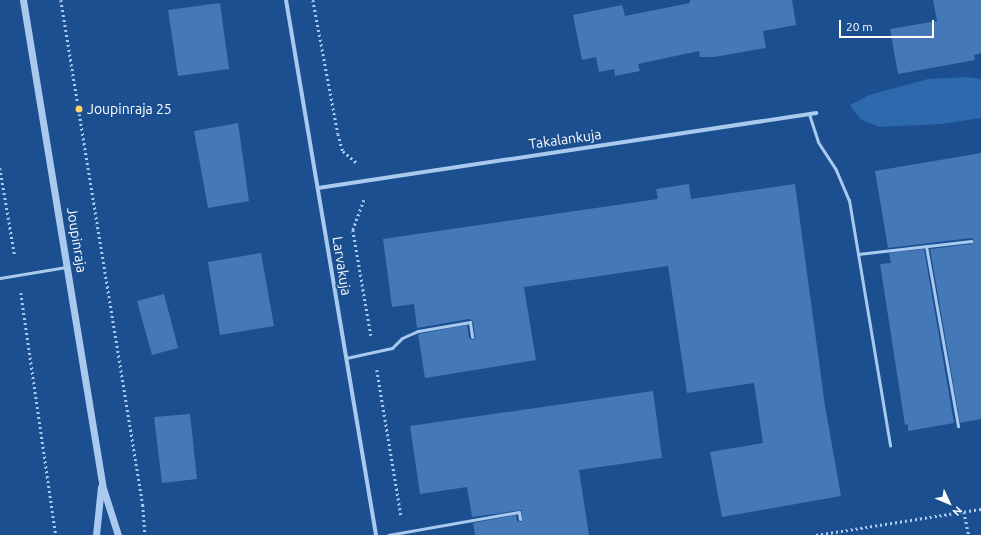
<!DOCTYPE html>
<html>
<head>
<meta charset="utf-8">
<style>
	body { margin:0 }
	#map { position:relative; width:981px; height:535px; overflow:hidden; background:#1b4f8f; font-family:Ubuntu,sans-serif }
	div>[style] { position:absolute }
	.green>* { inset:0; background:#2e69ad }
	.building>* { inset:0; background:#4478b7 }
	.path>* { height:2.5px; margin-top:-1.25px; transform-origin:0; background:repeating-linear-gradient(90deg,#a9c9ee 0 2px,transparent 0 5px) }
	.service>* { height:3px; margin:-1.5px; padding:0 1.5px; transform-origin:1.5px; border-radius:1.5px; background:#a9c9ee }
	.minor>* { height:4px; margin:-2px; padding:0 2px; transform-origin:2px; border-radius:2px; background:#a9c9ee }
	.tertiary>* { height:7px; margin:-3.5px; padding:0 3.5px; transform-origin:3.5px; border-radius:3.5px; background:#a9c9ee }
	.dots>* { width:11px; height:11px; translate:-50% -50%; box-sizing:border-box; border:2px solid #1b4f8f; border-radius:50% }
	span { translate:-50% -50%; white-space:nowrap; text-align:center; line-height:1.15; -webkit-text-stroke:4px #1b4f8f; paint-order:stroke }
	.poi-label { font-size:14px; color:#fff }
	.left { translate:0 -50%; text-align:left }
	.street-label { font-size:14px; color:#fff }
	.north { position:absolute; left:929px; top:483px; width:40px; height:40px; -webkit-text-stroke:3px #1b4f8f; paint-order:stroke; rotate:134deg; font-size:11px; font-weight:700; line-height:16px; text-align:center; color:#fff }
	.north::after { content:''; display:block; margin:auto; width:14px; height:18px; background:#fff; clip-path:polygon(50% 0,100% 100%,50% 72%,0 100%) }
	.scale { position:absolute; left:839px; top:20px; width:95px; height:18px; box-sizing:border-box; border:2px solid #fff; border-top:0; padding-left:5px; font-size:12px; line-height:14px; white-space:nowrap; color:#fff; -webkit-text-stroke:3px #1b4f8f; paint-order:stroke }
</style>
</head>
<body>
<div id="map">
	<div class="green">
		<div style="clip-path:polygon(967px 77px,981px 79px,981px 118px,941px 124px,879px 127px,860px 119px,850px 105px,869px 95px,928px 79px)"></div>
	</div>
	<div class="building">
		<div style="clip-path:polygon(690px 0,792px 0,796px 25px,763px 31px,766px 48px,714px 57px,700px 57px,699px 51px,638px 64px,640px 71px,615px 76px,614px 69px,599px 72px,596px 57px,582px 60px,573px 15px,622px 5px,625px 16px,690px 3px)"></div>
		<div style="clip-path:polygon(933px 0,981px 0,981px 53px,974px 55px,975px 60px,898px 74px,890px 29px,937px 21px)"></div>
		<div style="clip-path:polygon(220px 3px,229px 69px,178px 76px,168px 10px)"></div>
		<div style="clip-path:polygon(238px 123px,249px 201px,208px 208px,194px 131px)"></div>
		<div style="clip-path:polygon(981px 153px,981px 419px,960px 423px,930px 249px,971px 244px,974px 240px,971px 238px,888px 248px,875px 171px)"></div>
		<div style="clip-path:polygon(689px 184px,691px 199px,795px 184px,825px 406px,841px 496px,722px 517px,710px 452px,763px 443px,754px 383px,687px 393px,668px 266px,524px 287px,536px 360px,425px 378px,418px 334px,467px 325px,469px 338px,473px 340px,475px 337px,473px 321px,469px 319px,417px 328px,414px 304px,392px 307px,383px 239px,658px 199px,656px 189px)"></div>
		<div style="clip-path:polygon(924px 249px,954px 423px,908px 431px,908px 424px,905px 425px,880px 264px,891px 263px,889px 253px)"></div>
		<div style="clip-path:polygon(261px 253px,274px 326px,220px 335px,208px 262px)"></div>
		<div style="clip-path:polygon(164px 294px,178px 348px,152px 355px,137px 301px)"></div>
		<div style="clip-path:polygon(653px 391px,662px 458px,579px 470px,589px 535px,475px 535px,473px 523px,516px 515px,517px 521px,521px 522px,522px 510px,472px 517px,467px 487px,420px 494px,410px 426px)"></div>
		<div style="clip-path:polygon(190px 414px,197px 479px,162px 483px,154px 417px)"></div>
	</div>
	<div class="path">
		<div style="left:61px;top:0;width:512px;rotate:80.78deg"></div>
		<div style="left:143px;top:505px;width:30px;rotate:86deg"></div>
		<div style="left:313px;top:0;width:136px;rotate:79.4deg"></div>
		<div style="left:338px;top:134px;width:18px;rotate:74deg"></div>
		<div style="left:343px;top:151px;width:18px;rotate:41deg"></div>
		<div style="left:0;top:168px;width:90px;rotate:80.4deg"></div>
		<div style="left:364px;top:200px;width:32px;rotate:110deg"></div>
		<div style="left:353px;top:230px;width:107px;rotate:80.3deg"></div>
		<div style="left:21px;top:293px;width:245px;rotate:81.8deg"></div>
		<div style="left:377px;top:370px;width:147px;rotate:80.6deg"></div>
		<div style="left:964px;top:512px;width:24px;rotate:78deg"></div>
		<div style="left:816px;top:535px;width:167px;rotate:-9deg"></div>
	</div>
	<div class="service">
		<div style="left:809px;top:114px;width:29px;rotate:72deg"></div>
		<div style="left:818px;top:142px;width:33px;rotate:57deg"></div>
		<div style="left:836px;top:170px;width:33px;rotate:67deg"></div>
		<div style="left:849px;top:200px;width:249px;rotate:80.5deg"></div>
		<div style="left:926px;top:246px;width:183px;rotate:79.9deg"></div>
		<div style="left:858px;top:254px;width:114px;rotate:-6.6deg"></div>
		<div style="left:0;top:278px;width:67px;rotate:-9.5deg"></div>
		<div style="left:346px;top:358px;width:47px;rotate:-12.3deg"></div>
		<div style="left:392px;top:348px;width:14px;rotate:-45deg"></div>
		<div style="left:402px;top:338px;width:17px;rotate:-24deg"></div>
		<div style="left:418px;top:331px;width:53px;rotate:-9.8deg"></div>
		<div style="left:470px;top:322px;width:15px;rotate:82deg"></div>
		<div style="left:388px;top:535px;width:133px;rotate:-10deg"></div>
		<div style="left:519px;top:512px;width:7px;rotate:82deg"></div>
	</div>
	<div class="minor">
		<div style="left:286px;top:0;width:543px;rotate:80.45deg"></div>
		<div style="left:318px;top:188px;width:504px;rotate:-8.56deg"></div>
	</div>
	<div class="tertiary">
		<div style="left:23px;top:0;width:491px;rotate:80.7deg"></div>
		<div style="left:102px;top:485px;width:52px;rotate:72.3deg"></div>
		<div style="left:96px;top:535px;width:48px;rotate:-84.1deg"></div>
	</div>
	<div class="dots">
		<div style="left:79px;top:109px;background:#ffd166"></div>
	</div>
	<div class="poi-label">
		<span class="left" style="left:87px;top:109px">Joupinraja 25</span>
	</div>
	<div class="street-label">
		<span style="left:565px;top:139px;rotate:-8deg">Takalankuja</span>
		<span style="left:77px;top:240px;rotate:81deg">Joupinraja</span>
		<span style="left:342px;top:266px;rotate:81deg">Larvakuja</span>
	</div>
	<div class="north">N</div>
	<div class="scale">20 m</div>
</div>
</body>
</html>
